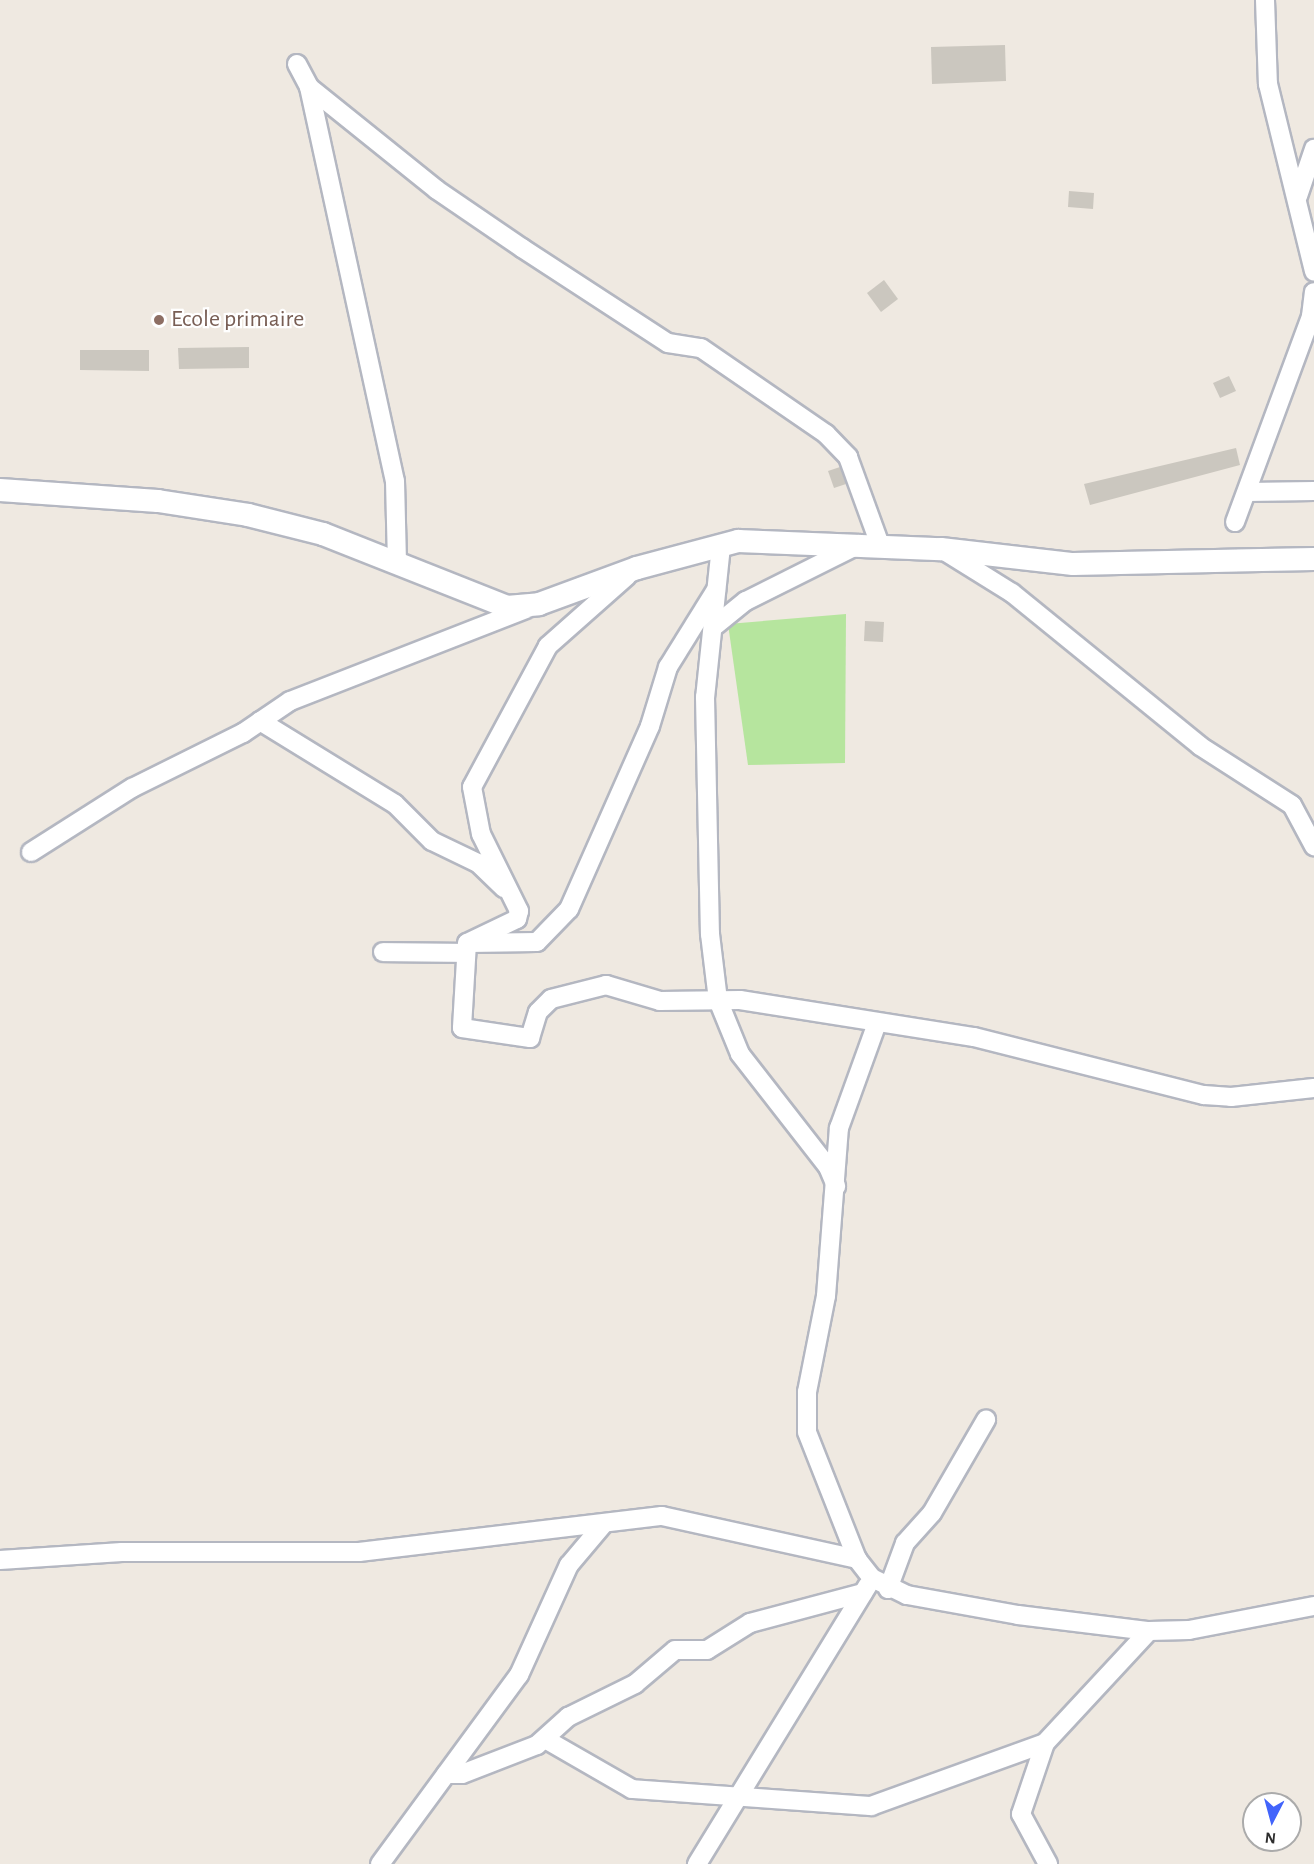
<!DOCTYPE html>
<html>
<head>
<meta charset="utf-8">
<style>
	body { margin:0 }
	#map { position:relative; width:1314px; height:1864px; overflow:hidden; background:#efe9e1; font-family:"Alegreya Sans",sans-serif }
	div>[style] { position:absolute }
	.green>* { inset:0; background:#b6e59e }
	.building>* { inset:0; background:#cbc7bf }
	.roads { filter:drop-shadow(2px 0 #b4b7c1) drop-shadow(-2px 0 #b4b7c1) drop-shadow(0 2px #b4b7c1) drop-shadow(0 -2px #b4b7c1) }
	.minor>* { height:18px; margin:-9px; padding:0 9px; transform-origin:9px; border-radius:9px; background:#fff }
	.tertiary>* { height:22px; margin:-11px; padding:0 11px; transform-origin:11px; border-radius:11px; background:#fff }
	.dots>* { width:16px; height:16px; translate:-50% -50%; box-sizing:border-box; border:3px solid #fff; border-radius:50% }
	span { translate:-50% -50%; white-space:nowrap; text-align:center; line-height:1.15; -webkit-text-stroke:4.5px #fff; paint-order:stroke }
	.education-label { font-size:24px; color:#785e54 }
	.left { translate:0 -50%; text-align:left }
	.north { position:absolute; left:1242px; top:1792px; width:60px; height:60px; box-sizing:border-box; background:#fff; border:2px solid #ababab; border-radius:50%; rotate:186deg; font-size:16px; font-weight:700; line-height:24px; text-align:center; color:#2e2e2e }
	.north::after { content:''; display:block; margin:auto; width:21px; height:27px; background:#4264fb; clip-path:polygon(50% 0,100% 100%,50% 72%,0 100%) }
</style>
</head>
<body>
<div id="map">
	<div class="green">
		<div style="clip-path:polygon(846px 614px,845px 763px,748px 765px,728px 624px)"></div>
	</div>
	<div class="building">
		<div style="clip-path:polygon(1005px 45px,1006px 81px,932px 84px,931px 47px)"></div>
		<div style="clip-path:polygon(1069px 191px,1094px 193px,1093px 209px,1068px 207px)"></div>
		<div style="clip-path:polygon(884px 280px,898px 299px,881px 312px,867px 293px)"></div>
		<div style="clip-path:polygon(249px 347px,249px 368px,179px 369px,178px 348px)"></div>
		<div style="clip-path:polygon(80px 350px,149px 350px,149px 371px,80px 370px)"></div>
		<div style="clip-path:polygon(1229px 376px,1236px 391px,1220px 398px,1213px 383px)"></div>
		<div style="clip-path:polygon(1236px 448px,1240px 465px,1090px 505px,1084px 484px)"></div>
		<div style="clip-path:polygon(840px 467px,846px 484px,834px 488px,828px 471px)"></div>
		<div style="clip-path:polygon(865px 621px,884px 622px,883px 642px,864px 641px)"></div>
	</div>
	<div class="roads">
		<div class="minor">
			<div style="left:1265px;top:0;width:84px;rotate:88deg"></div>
			<div style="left:1268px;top:84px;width:193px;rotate:76.2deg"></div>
			<div style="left:297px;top:64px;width:26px;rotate:62deg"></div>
			<div style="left:309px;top:87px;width:403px;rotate:77.7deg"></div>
			<div style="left:395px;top:481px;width:80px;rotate:88.6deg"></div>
			<div style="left:309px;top:87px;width:164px;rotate:38.8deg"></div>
			<div style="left:437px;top:190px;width:103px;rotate:34.3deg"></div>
			<div style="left:522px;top:248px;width:174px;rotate:33.1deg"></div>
			<div style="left:668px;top:343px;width:33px;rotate:9deg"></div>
			<div style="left:701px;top:348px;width:152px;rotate:34.5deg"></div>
			<div style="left:826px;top:434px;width:32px;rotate:46deg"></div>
			<div style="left:848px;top:457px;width:94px;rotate:70deg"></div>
			<div style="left:1298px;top:196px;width:50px;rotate:-71.2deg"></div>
			<div style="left:1247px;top:492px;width:67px;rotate:-0.9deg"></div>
			<div style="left:1235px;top:522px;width:220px;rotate:-69.7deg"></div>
			<div style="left:1311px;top:316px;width:24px;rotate:-83deg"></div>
			<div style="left:721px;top:546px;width:152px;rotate:96deg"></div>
			<div style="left:705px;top:697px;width:237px;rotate:88.8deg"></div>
			<div style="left:710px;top:934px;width:66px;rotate:83.1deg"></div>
			<div style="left:718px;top:1000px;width:58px;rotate:67.8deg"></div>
			<div style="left:740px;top:1054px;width:143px;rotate:52.1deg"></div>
			<div style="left:828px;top:1167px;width:21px;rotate:67deg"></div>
			<div style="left:943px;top:550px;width:81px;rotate:31.9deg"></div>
			<div style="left:1012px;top:593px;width:242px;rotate:39.1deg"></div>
			<div style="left:1200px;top:746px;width:109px;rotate:32.7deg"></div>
			<div style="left:1292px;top:805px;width:47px;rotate:61.8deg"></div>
			<div style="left:627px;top:576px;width:106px;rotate:138.5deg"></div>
			<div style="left:548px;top:646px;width:160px;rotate:118.3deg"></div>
			<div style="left:472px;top:787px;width:48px;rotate:79.2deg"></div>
			<div style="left:481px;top:834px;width:86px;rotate:63.7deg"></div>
			<div style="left:519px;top:911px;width:8px;rotate:104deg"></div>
			<div style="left:517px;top:919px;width:55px;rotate:154.4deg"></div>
			<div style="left:467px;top:943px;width:85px;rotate:93.4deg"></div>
			<div style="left:462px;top:1028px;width:69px;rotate:8.4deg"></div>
			<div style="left:530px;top:1038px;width:27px;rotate:-73deg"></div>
			<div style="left:538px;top:1012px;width:18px;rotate:-45deg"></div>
			<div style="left:551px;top:999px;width:57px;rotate:-14.3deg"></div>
			<div style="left:606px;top:985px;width:56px;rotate:16.5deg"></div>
			<div style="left:660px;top:1001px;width:80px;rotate:-0.7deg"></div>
			<div style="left:740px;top:1000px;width:237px;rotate:9deg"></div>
			<div style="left:974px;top:1037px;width:237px;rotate:14.2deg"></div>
			<div style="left:1204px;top:1095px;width:27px;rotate:4deg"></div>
			<div style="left:1231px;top:1097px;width:83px;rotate:-6.2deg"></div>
			<div style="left:716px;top:625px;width:38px;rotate:-39deg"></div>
			<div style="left:746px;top:601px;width:127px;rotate:-26.6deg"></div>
			<div style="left:260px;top:721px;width:158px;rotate:31.6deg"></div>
			<div style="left:395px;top:804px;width:52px;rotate:45deg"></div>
			<div style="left:432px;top:841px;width:51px;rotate:25.6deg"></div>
			<div style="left:478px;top:863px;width:36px;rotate:44deg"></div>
			<div style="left:31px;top:852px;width:120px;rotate:-32.4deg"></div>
			<div style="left:132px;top:788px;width:124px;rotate:-26.4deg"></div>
			<div style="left:243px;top:733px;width:57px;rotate:-34.2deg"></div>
			<div style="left:290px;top:701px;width:253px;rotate:-21.3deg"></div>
			<div style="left:469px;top:943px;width:68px;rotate:-0.8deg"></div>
			<div style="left:537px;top:942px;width:46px;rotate:-45.9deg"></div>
			<div style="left:569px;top:909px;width:200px;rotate:-66.1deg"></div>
			<div style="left:650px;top:726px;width:62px;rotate:-73deg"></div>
			<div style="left:668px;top:667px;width:91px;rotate:-58.1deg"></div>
			<div style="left:383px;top:952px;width:81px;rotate:0.7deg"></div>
			<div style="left:857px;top:1559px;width:136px;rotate:-111.5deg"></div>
			<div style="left:807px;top:1432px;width:40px;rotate:-90deg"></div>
			<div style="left:807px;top:1392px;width:98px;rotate:-78.8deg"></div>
			<div style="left:826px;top:1296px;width:169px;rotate:-85.6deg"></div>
			<div style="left:839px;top:1128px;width:112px;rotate:-70.1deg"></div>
			<div style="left:0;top:1560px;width:122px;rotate:-3.8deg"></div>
			<div style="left:122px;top:1552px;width:237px"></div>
			<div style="left:359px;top:1552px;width:305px;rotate:-6.8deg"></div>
			<div style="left:662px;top:1516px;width:200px;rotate:12.4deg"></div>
			<div style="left:857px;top:1559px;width:24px;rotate:52deg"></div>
			<div style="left:872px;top:1578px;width:39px;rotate:26deg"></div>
			<div style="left:907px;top:1595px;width:113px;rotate:10.2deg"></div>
			<div style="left:1018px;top:1615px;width:132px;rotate:7deg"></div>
			<div style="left:1149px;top:1631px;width:40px;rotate:-1.4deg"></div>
			<div style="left:1189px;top:1630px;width:127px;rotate:-10.9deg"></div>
			<div style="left:888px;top:1589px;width:49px;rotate:-69.7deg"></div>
			<div style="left:905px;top:1543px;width:40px;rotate:-48deg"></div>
			<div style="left:932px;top:1513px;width:108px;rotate:-59.9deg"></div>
			<div style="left:545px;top:1739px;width:100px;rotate:29.9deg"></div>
			<div style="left:632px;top:1789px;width:240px;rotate:4.1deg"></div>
			<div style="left:871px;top:1806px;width:185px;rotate:-19.9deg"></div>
			<div style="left:1045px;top:1743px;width:153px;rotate:-47.1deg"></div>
			<div style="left:1045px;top:1743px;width:75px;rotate:108.7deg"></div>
			<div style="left:1021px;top:1814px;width:57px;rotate:61.6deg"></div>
			<div style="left:446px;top:1774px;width:16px"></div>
			<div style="left:462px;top:1774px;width:80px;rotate:-21.1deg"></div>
			<div style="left:537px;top:1745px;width:42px;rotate:-42.1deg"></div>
			<div style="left:568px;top:1717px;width:75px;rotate:-26.2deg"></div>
			<div style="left:635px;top:1684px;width:52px;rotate:-40.4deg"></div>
			<div style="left:675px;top:1650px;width:32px"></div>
			<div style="left:707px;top:1650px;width:51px;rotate:-32.1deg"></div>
			<div style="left:750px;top:1623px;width:117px;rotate:-14.9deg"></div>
			<div style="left:380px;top:1864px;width:235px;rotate:-53.7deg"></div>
			<div style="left:519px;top:1675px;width:121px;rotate:-65.6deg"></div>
			<div style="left:569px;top:1565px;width:51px;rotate:-49.8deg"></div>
			<div style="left:697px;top:1864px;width:327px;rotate:-58.5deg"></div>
		</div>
		<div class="tertiary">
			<div style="left:0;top:490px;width:158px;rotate:4deg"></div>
			<div style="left:158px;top:501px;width:91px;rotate:8.8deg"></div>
			<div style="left:248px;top:515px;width:77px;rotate:14.2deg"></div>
			<div style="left:323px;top:534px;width:198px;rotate:21.6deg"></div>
			<div style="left:507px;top:607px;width:32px;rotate:-5deg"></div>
			<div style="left:539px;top:604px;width:104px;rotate:-20.2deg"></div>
			<div style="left:637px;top:568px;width:105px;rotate:-15deg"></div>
			<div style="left:738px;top:541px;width:203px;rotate:2.3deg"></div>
			<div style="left:941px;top:549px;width:133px;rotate:6.5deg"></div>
			<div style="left:1073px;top:564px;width:241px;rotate:-1.2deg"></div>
		</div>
	</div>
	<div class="dots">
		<div style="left:159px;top:320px;background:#8d6e63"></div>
	</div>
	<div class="education-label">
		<span class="left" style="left:171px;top:320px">Ecole primaire</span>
	</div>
	<div class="north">N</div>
</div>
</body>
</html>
